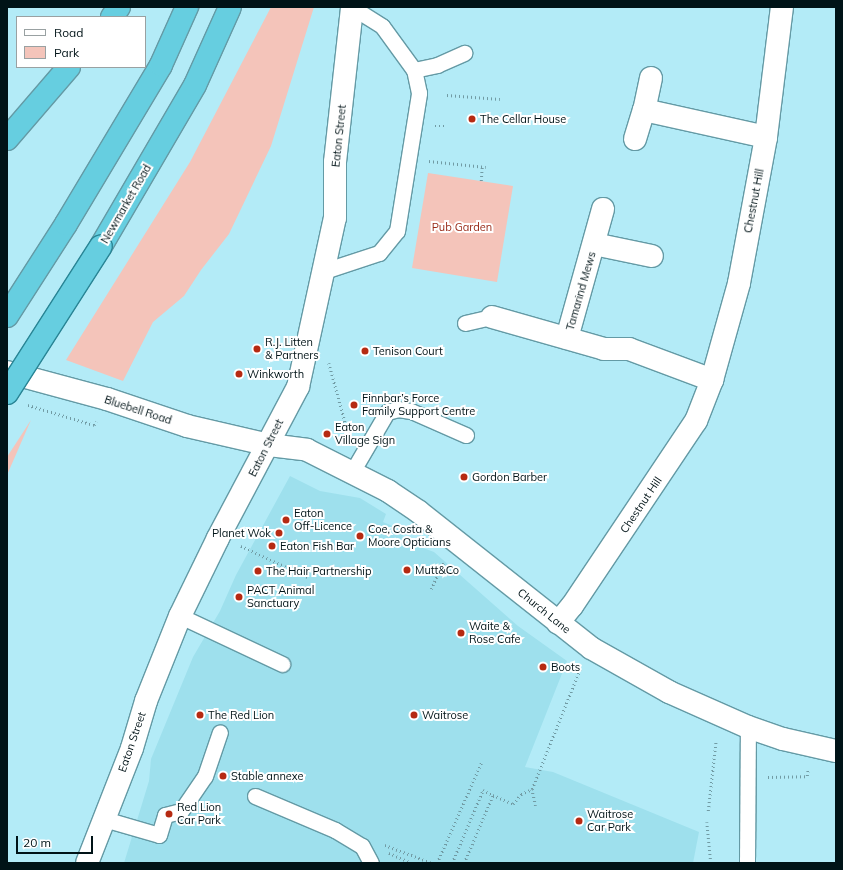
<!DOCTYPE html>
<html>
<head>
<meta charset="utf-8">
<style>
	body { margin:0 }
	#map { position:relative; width:843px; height:870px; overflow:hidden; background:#b3ebf7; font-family:Mulish,sans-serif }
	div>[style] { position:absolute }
	.built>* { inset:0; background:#9ee0ed }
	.green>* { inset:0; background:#f4c4ba }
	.path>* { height:2.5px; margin-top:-1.25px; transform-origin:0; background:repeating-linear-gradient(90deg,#719ba4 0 1px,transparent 0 4px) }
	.roads { filter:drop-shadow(1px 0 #649aa5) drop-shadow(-1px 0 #649aa5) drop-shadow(0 1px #649aa5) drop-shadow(0 -1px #649aa5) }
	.service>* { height:15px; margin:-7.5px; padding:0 7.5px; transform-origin:7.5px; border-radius:7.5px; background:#fff }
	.minor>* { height:22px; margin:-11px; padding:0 11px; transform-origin:11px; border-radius:11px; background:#fff }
	.tertiary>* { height:22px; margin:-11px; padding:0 11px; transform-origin:11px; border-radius:11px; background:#fff }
	.trunk>* { height:22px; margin:-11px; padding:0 11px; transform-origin:11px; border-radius:11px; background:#66cee0 }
	.bridges { filter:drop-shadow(1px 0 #298595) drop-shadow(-1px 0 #298595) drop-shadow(0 1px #298595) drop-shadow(0 -1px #298595) }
	.trunk-bridge>* { height:22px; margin:-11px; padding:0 11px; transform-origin:11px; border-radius:11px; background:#66cee0 }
	.dots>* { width:11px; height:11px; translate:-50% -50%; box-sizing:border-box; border:2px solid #fff; border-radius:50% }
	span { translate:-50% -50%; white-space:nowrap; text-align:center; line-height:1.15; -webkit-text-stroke:4px #fff; paint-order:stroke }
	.poi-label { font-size:11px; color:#001317 }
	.left { translate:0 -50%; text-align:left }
	.right { translate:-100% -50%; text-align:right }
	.street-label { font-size:11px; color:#001317 }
	.park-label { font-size:11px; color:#982917 }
	.frame { position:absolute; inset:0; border:8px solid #001317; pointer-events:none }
	.legend { position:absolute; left:16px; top:16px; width:130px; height:52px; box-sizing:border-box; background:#fff; border:1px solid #99a1a2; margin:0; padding:5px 7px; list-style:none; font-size:12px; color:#001317 }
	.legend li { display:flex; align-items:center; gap:8px; height:20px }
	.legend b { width:20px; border:1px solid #99a1a2 }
	.scale { position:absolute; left:16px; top:836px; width:77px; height:18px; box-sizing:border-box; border:2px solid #001317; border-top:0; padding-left:5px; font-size:12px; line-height:14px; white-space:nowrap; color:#001317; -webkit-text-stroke:3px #fff; paint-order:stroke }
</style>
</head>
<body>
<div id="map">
	<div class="built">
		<div style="clip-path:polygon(290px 476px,320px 491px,360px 498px,386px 514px,383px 522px,405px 531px,401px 540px,434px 552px,518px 626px,567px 661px,525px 767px,553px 772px,699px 832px,693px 863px,124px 863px,149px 781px,151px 759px,193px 657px,220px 611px,236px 575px)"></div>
	</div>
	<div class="green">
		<div style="clip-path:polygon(271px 7px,314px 7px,271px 146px,229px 234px,201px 270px,184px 296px,153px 322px,123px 381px,66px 360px,190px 162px)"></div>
		<div style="clip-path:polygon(428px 173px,513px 186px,497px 282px,412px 268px)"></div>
		<div style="clip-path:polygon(31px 420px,7px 475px,7px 457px)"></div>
	</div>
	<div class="path">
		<div style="left:447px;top:95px;width:53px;rotate:4.3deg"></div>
		<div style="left:435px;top:126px;width:9px"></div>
		<div style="left:429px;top:161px;width:57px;rotate:6deg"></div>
		<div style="left:481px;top:181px;width:14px;rotate:-86deg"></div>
		<div style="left:329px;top:363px;width:76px;rotate:74.7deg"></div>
		<div style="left:28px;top:405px;width:69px;rotate:16.9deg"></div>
		<div style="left:94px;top:425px;width:4px;rotate:-63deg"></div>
		<div style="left:241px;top:546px;width:74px;rotate:24.8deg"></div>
		<div style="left:431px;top:589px;width:29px;rotate:-65deg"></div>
		<div style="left:768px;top:777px;width:39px;rotate:-1deg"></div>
		<div style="left:807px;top:776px;width:7px;rotate:-82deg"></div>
		<div style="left:532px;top:789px;width:17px;rotate:77deg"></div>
		<div style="left:708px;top:811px;width:71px;rotate:-83.6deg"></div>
		<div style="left:707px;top:822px;width:41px;rotate:84.4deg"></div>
		<div style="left:385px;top:845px;width:50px;rotate:21deg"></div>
		<div style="left:389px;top:853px;width:24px;rotate:24deg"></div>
		<div style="left:437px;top:863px;width:111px;rotate:-66.2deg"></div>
		<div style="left:452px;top:863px;width:79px;rotate:-67deg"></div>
		<div style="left:483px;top:790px;width:11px;rotate:27deg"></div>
		<div style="left:464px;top:863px;width:74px;rotate:-66.9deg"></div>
		<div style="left:493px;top:795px;width:22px;rotate:24deg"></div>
		<div style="left:513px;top:804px;width:13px;rotate:-51deg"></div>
		<div style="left:521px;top:794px;width:12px;rotate:-24deg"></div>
		<div style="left:532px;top:789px;width:129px;rotate:-68.2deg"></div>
	</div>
	<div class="roads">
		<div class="service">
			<div style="left:414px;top:70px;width:24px;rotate:-12deg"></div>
			<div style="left:437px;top:65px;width:30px;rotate:-24deg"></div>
			<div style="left:324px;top:271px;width:58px;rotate:-18.1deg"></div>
			<div style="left:379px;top:253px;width:28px;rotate:-51deg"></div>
			<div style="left:397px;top:231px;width:140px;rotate:-80.9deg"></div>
			<div style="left:419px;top:93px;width:24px;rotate:-102deg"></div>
			<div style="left:414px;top:70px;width:54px;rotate:-126deg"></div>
			<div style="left:382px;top:26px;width:36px;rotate:-148deg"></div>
			<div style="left:465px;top:323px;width:28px;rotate:-13deg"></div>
			<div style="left:352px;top:472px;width:69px;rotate:-59.7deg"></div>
			<div style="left:387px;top:412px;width:11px;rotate:-15deg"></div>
			<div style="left:398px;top:409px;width:13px;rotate:9deg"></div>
			<div style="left:411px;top:411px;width:60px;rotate:23.6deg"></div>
			<div style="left:180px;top:616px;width:113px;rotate:25.2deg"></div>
			<div style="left:255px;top:796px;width:87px;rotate:23deg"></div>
			<div style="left:335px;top:830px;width:31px;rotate:31deg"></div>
			<div style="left:362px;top:846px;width:19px;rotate:62deg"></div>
			<div style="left:104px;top:819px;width:57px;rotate:16.2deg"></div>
			<div style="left:159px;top:835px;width:21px;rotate:-73deg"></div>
			<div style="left:165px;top:815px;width:16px;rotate:-14deg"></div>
			<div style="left:181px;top:811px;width:42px;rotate:-55.6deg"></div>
			<div style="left:205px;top:776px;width:46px;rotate:-71.2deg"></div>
			<div style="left:747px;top:863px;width:136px;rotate:-89.6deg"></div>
		</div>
		<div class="minor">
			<div style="left:651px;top:78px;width:33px;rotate:102deg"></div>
			<div style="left:644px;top:110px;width:125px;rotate:12.5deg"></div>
			<div style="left:635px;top:139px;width:30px;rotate:-73deg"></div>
			<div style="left:594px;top:244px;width:59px;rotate:11.7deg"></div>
			<div style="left:492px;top:317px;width:116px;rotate:15.9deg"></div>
			<div style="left:604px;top:349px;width:25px"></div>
			<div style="left:629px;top:349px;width:89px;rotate:20.5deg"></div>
			<div style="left:567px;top:338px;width:134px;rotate:-74.4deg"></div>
			<div style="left:269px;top:445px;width:38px;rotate:7deg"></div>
			<div style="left:307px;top:450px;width:91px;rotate:26.8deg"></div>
			<div style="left:388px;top:491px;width:37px;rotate:34deg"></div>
			<div style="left:419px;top:512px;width:219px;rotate:38.3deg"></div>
			<div style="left:591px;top:648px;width:90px;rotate:29.4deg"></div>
			<div style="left:669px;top:692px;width:86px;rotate:23.9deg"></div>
			<div style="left:748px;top:727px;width:37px;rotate:19deg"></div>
			<div style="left:783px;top:739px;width:54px;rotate:12.8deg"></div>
			<div style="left:558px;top:623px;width:22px;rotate:-51deg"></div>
			<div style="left:572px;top:606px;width:223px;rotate:-56.2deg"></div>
			<div style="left:696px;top:421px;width:44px;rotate:-68.7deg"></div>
			<div style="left:712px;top:380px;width:101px;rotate:-74.4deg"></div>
			<div style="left:739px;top:283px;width:148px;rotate:-79.5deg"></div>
			<div style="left:766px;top:137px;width:131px;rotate:-83deg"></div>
		</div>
		<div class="tertiary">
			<div style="left:7px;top:372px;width:104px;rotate:15.1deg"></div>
			<div style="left:107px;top:399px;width:84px;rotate:18.6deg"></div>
			<div style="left:187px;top:426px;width:84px;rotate:13deg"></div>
			<div style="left:87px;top:863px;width:123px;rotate:-68.6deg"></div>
			<div style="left:132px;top:748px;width:49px;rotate:-73.4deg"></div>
			<div style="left:146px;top:701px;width:92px;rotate:-68.2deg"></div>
			<div style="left:180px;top:616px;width:87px;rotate:-64deg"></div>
			<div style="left:218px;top:538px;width:171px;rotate:-62.1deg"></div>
			<div style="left:298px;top:387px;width:173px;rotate:-77.7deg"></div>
			<div style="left:335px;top:218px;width:56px;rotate:-90deg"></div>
			<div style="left:335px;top:162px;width:156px;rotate:-83.7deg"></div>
		</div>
		<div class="trunk">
			<div style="left:112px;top:17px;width:12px;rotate:-55deg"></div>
			<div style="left:7px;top:139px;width:95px;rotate:-49.3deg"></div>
			<div style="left:101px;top:246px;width:186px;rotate:-59.7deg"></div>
			<div style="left:195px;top:85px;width:85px;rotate:-65.8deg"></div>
			<div style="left:7px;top:316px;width:109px;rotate:-57.3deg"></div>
			<div style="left:66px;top:224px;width:185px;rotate:-59.1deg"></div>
			<div style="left:161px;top:65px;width:64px;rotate:-65.9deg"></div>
		</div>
	</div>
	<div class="bridges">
		<div class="trunk-bridge">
			<div style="left:7px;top:393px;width:174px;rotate:-57.4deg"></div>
		</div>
	</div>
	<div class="dots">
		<div style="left:472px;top:119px;background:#b62a12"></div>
		<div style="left:257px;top:349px;background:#b62a12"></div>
		<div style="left:365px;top:351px;background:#b62a12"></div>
		<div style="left:239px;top:374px;background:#b62a12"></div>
		<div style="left:354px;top:405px;background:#b62a12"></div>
		<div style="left:327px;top:434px;background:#b62a12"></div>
		<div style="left:464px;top:477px;background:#b62a12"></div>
		<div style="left:286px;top:520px;background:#b62a12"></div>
		<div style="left:279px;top:533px;background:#b62a12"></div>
		<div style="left:360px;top:536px;background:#b62a12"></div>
		<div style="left:272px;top:546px;background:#b62a12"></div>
		<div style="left:407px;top:570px;background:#b62a12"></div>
		<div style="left:258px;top:571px;background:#b62a12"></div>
		<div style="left:239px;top:597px;background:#b62a12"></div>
		<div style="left:461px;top:633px;background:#b62a12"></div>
		<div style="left:543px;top:667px;background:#b62a12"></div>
		<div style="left:200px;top:715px;background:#b62a12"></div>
		<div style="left:414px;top:715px;background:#b62a12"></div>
		<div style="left:223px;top:776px;background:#b62a12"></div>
		<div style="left:169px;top:814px;background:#b62a12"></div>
		<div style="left:579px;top:821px;background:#b62a12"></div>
	</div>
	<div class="poi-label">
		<span class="left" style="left:480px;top:119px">The Cellar House</span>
		<span class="left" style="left:265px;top:349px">R.J. Litten<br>&amp; Partners</span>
		<span class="left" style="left:373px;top:351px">Tenison Court</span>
		<span class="left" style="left:247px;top:374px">Winkworth</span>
		<span class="left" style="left:362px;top:405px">Finnbar’s Force<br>Family Support Centre</span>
		<span class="left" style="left:335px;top:434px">Eaton<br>Village Sign</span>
		<span class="left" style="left:472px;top:477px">Gordon Barber</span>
		<span class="left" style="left:294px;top:520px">Eaton<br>Off-Licence</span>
		<span class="left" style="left:368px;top:536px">Coe, Costa &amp;<br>Moore Opticians</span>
		<span class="right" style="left:271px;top:533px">Planet Wok</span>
		<span class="left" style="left:280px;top:546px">Eaton Fish Bar</span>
		<span class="left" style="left:415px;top:570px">Mutt&amp;Co</span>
		<span class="left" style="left:266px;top:571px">The Hair Partnership</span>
		<span class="left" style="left:247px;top:597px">PACT Animal<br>Sanctuary</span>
		<span class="left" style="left:469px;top:633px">Waite &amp;<br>Rose Cafe</span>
		<span class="left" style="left:551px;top:667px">Boots</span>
		<span class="left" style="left:208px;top:715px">The Red Lion</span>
		<span class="left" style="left:422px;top:715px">Waitrose</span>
		<span class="left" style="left:231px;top:776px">Stable annexe</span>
		<span class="left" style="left:177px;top:814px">Red Lion<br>Car Park</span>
		<span class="left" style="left:587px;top:821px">Waitrose<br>Car Park</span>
	</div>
	<div class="street-label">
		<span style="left:339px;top:136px;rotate:-84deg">Eaton Street</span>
		<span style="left:754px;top:201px;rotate:-79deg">Chestnut Hill</span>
		<span style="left:126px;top:204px;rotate:-60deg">Newmarket Road</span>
		<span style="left:581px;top:291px;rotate:-74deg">Tamarind Mews</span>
		<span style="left:138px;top:410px;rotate:18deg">Bluebell Road</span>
		<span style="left:266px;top:448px;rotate:-63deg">Eaton Street</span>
		<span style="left:641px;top:505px;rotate:-56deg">Chestnut Hill</span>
		<span style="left:544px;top:611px;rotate:39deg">Church Lane</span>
		<span style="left:132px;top:742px;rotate:-71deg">Eaton Street</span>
	</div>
	<div class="park-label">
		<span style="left:462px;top:227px">Pub Garden</span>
	</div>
	<div class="frame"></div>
	<ul class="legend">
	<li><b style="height:5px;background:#fff"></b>Road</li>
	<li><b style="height:11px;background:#f4c4ba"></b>Park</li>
	</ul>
	<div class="scale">20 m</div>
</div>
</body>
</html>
